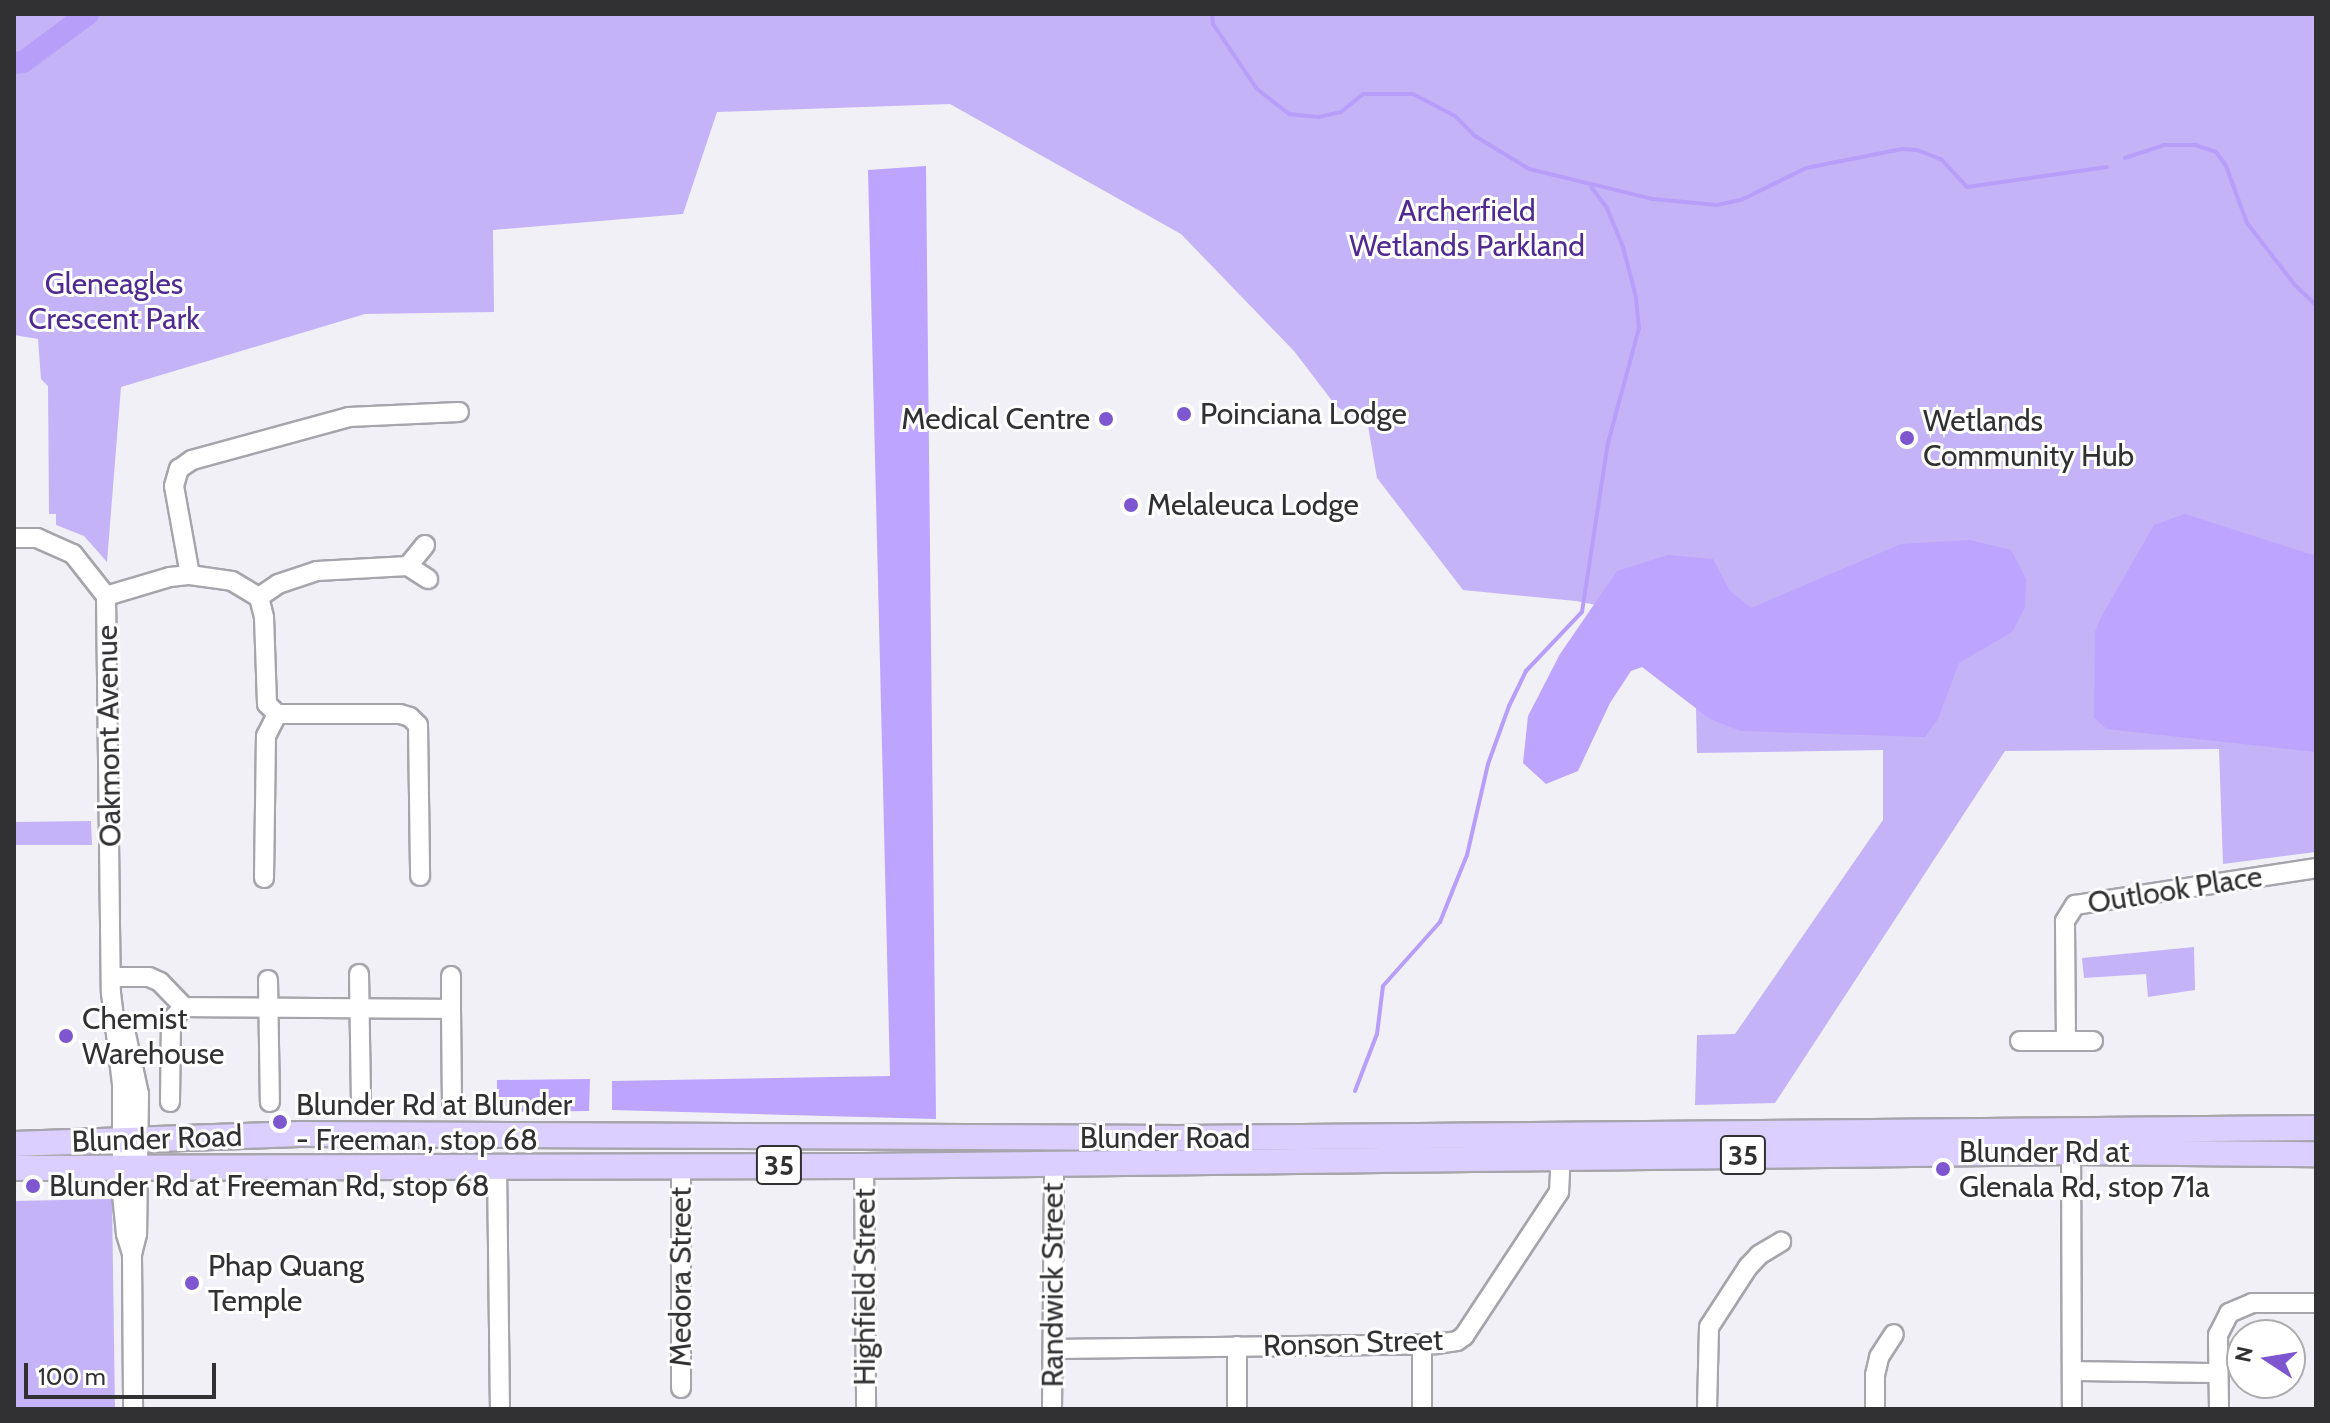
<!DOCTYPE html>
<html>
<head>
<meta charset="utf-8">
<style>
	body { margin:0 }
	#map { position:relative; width:2330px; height:1423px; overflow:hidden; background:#f1f0f7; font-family:Cabin,sans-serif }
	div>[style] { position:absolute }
	.green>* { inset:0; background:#c4b3f7 }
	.forest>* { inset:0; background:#bca4ff }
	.stream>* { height:4px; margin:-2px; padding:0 2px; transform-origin:2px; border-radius:2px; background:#b79ff9 }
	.river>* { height:22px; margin:-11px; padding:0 11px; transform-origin:11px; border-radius:11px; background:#b79ff9 }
	.roads { filter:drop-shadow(2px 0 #a7a5ac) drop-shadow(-2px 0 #a7a5ac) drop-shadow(0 2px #a7a5ac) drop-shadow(0 -2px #a7a5ac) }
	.minor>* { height:18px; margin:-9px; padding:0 9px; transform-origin:9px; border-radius:9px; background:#fff }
	.major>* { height:24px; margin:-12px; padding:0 12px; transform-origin:12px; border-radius:12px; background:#dacffe }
	.dots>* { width:22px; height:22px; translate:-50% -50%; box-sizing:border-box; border:4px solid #fff; border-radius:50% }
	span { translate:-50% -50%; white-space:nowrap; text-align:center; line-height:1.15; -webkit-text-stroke:6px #fff; paint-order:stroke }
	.shield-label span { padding:2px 6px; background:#fff; border:2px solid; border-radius:6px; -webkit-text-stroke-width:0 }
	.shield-label { font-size:28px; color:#313133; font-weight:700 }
	.park-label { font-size:30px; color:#502a90 }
	.poi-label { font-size:30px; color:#313133 }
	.left { translate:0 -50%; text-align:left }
	.right { translate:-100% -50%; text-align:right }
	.street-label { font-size:30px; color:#313133 }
	.frame { position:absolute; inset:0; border:16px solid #313133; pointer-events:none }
	.north { position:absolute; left:2226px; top:1319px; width:80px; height:80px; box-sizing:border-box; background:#fff; border:2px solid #adadad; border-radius:50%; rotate:282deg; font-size:22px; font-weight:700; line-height:32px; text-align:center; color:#313133 }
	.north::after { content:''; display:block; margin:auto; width:28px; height:36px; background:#7e56d0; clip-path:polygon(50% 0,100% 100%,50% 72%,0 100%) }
	.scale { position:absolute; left:24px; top:1363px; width:192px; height:36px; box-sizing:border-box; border:4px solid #313133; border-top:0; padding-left:10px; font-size:24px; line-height:28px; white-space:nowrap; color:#313133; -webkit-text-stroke:6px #fff; paint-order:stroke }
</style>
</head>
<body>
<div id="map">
	<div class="green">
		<div style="clip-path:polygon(14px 14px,2316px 14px,2316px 852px,2223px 864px,2219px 749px,2005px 751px,1775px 1103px,1695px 1105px,1697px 1035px,1735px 1034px,1883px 820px,1883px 750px,1697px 753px,1694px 624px,1576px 601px,1463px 590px,1377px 478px,1368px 426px,1336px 406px,1294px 351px,1181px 234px,950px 104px,717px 112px,683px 214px,493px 230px,494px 312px,365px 314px,121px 387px,107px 562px,84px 536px,56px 525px,56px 514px,49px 514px,48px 386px,41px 379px,38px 339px,14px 335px)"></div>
		<div style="clip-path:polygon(91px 821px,92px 845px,14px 845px,14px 822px)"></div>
		<div style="clip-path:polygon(2194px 947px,2195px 990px,2148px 997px,2146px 974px,2084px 978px,2082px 958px)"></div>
		<div style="clip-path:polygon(112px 1199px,115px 1409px,14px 1409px,14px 1201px)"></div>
	</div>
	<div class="forest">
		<div style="clip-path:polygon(926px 166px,936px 1119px,612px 1110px,612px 1081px,890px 1076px,868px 170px)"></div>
		<div style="clip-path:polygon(2185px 514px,2316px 556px,2316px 752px,2107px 729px,2094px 718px,2095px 632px,2100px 619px,2154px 525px)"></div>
		<div style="clip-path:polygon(1970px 540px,2011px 550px,2026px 579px,2025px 607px,2012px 632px,1959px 663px,1938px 719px,1925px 737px,1741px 731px,1710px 719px,1642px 667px,1631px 671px,1610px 703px,1578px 771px,1546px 784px,1523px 763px,1528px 716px,1560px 654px,1617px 571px,1668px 555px,1713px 559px,1730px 591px,1751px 608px,1901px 544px)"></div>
		<div style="clip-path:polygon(590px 1079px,589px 1111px,497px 1112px,497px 1080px)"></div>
	</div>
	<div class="stream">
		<div style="left:1212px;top:14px;width:10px;rotate:84deg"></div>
		<div style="left:1213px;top:24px;width:78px;rotate:55.9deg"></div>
		<div style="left:1257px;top:89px;width:41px;rotate:38deg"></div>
		<div style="left:1289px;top:114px;width:30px;rotate:6deg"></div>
		<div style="left:1319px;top:117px;width:23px;rotate:-13deg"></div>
		<div style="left:1341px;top:112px;width:28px;rotate:-39deg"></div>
		<div style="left:1363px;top:94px;width:50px"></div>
		<div style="left:1413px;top:94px;width:47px;rotate:27.6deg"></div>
		<div style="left:1455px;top:116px;width:28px;rotate:45deg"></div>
		<div style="left:1475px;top:136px;width:63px;rotate:31.4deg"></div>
		<div style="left:1529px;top:169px;width:128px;rotate:13.6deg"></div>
		<div style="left:1653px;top:199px;width:64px;rotate:5.4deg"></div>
		<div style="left:1717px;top:205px;width:25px;rotate:-12deg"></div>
		<div style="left:1741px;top:200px;width:72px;rotate:-26.2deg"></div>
		<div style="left:1806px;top:168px;width:98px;rotate:-11.2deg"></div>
		<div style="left:1902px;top:149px;width:15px;rotate:4deg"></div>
		<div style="left:1917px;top:150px;width:26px;rotate:21deg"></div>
		<div style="left:1941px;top:159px;width:38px;rotate:47deg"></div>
		<div style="left:1967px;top:187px;width:141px;rotate:-8.1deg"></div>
		<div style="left:2125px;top:158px;width:41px;rotate:-18.4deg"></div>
		<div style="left:2164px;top:145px;width:31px"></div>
		<div style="left:2195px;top:145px;width:22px;rotate:18deg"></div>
		<div style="left:2216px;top:152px;width:17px;rotate:54deg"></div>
		<div style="left:2226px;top:166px;width:61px;rotate:69.8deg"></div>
		<div style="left:2247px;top:223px;width:78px;rotate:52.3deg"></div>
		<div style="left:2295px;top:285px;width:29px;rotate:44deg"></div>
		<div style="left:1355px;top:1091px;width:61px;rotate:-68.9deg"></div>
		<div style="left:1377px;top:1034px;width:48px;rotate:-82.9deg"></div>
		<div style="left:1383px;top:986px;width:86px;rotate:-48.3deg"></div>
		<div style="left:1440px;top:922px;width:32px;rotate:-68deg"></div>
		<div style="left:1452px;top:892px;width:40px;rotate:-68deg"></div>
		<div style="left:1467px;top:855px;width:93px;rotate:-77deg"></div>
		<div style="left:1488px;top:764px;width:62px;rotate:-70.1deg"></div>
		<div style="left:1509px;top:706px;width:39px;rotate:-64deg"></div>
		<div style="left:1526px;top:671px;width:81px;rotate:-46.5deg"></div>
		<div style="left:1582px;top:612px;width:171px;rotate:-81.3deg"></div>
		<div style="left:1608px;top:443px;width:119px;rotate:-74.9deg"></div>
		<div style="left:1639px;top:328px;width:31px;rotate:-96deg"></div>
		<div style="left:1636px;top:297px;width:52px;rotate:-104.6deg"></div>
		<div style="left:1623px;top:247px;width:42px;rotate:-112.3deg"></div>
		<div style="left:1607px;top:208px;width:26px;rotate:-127deg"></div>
	</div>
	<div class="river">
		<div style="left:14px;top:63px;width:9px;rotate:-6deg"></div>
		<div style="left:23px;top:62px;width:81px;rotate:-36.4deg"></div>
	</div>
	<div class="roads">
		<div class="minor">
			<div style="left:14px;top:538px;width:23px"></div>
			<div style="left:37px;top:538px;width:39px;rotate:24deg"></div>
			<div style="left:73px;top:554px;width:53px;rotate:51.8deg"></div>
			<div style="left:106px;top:596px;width:397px;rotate:89.3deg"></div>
			<div style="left:111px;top:993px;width:92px;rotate:83.1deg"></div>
			<div style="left:122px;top:1084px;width:110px;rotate:90deg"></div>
			<div style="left:122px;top:1194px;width:40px;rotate:84.3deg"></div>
			<div style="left:126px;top:1234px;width:21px;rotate:73deg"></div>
			<div style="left:408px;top:566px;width:24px;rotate:33deg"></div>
			<div style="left:190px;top:575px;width:90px;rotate:-100.2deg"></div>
			<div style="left:174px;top:486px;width:18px;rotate:-74deg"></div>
			<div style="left:179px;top:469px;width:16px;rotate:-35deg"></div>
			<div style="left:192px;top:460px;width:163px;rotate:-15.3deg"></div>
			<div style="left:349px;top:417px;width:110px;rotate:-2.6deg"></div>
			<div style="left:106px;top:596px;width:67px;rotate:-16.5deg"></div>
			<div style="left:170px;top:577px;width:20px;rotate:-6deg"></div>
			<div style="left:190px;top:575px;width:42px;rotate:8.1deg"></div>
			<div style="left:232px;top:581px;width:31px;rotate:31deg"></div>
			<div style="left:259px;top:597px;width:21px;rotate:76deg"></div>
			<div style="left:264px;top:617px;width:87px;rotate:88deg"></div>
			<div style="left:267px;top:704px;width:14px;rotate:45deg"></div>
			<div style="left:277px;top:714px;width:123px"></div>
			<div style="left:400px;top:714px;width:10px;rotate:17deg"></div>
			<div style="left:410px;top:717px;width:11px;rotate:45deg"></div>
			<div style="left:418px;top:725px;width:151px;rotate:89.2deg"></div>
			<div style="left:259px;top:597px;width:23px;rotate:-34deg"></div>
			<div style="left:278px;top:584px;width:41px;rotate:-18.4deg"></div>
			<div style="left:317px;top:571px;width:91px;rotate:-3.1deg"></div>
			<div style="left:408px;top:566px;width:27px;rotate:-51deg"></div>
			<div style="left:264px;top:878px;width:142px;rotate:-89.2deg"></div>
			<div style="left:266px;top:736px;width:25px;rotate:-63deg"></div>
			<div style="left:359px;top:974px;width:128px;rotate:89.1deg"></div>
			<div style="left:451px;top:976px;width:33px;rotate:90deg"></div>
			<div style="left:111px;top:977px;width:38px"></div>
			<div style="left:149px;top:977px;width:12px;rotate:24deg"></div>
			<div style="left:160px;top:982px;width:35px;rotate:46deg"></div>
			<div style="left:268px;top:980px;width:122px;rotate:89.1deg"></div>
			<div style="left:125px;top:1030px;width:66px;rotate:77.7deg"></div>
			<div style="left:139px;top:1094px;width:140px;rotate:90.8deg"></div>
			<div style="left:137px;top:1234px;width:21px;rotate:104deg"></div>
			<div style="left:132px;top:1254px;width:155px;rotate:89.6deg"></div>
			<div style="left:2066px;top:1040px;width:119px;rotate:-90.5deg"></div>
			<div style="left:2065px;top:921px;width:19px;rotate:-58deg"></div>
			<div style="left:2075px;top:905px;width:244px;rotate:-8.7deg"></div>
			<div style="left:2020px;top:1041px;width:73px"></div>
			<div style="left:170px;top:1102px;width:82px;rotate:-89.3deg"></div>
			<div style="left:171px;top:1020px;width:18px;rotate:-45deg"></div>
			<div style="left:184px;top:1007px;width:267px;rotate:0.4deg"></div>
			<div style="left:451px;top:1009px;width:96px;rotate:89.4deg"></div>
			<div style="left:2071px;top:1140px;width:269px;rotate:89.8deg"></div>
			<div style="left:681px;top:1165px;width:223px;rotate:90deg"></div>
			<div style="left:497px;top:1166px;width:243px;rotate:89.3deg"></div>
			<div style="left:864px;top:1166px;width:243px;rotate:89.5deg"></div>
			<div style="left:1422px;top:1344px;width:65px;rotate:90deg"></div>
			<div style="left:1237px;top:1346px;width:63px;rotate:90deg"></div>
			<div style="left:1054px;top:1349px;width:382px;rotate:-0.7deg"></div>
			<div style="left:1436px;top:1344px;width:21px;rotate:-8deg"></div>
			<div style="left:1457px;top:1341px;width:9px;rotate:-36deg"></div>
			<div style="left:1464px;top:1336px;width:173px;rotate:-56.6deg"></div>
			<div style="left:1559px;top:1192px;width:22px;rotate:-87deg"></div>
			<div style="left:1560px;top:1170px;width:21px;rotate:-109deg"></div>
			<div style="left:2072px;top:1371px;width:146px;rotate:0.8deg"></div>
			<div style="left:1052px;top:1409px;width:248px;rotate:-89.5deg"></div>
			<div style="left:1707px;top:1409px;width:82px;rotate:-88.6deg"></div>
			<div style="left:1709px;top:1327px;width:72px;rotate:-57deg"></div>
			<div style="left:1748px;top:1267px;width:16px;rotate:-47deg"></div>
			<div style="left:1759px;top:1255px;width:26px;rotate:-31deg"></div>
			<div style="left:1875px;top:1409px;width:34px;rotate:-90deg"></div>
			<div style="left:1875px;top:1375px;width:18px;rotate:-77deg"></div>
			<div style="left:1879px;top:1357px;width:27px;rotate:-57deg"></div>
			<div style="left:2219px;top:1409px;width:74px;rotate:-90.8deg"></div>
			<div style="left:2218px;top:1335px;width:25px;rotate:-63deg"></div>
			<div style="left:2229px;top:1313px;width:25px;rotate:-23deg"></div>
			<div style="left:2252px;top:1303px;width:64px"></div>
		</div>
		<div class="major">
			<div style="left:14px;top:1144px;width:286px;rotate:-2deg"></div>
			<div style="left:300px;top:1134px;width:878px;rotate:0.26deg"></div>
			<div style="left:1178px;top:1138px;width:1138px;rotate:-0.5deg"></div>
			<div style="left:14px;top:1168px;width:850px;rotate:-0.13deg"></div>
			<div style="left:864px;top:1166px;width:1208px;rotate:-0.66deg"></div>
			<div style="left:2072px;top:1152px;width:244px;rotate:0.5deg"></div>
		</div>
	</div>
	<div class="dots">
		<div style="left:1184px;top:414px;background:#7e56d0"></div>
		<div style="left:1106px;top:419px;background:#7e56d0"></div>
		<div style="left:1907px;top:438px;background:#7e56d0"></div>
		<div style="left:1131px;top:505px;background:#7e56d0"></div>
		<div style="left:66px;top:1036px;background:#7e56d0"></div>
		<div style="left:280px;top:1122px;background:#7e56d0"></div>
		<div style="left:1943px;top:1169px;background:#7e56d0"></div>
		<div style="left:33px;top:1186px;background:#7e56d0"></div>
		<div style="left:192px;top:1283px;background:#7e56d0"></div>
	</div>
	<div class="shield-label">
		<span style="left:1743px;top:1155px">35</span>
		<span style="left:779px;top:1165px">35</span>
	</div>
	<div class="park-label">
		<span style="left:1467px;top:228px">Archerfield<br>Wetlands Parkland</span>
		<span style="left:114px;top:301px">Gleneagles<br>Crescent Park</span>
	</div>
	<div class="poi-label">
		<span class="left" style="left:1200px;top:414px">Poinciana Lodge</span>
		<span class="right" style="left:1090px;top:419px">Medical Centre</span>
		<span class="left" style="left:1923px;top:438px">Wetlands<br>Community Hub</span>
		<span class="left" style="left:1147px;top:505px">Melaleuca Lodge</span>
		<span class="left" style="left:82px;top:1036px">Chemist<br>Warehouse</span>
		<span class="left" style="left:296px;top:1122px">Blunder Rd at Blunder<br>- Freeman, stop 68</span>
		<span class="left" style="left:1959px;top:1169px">Blunder Rd at<br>Glenala Rd, stop 71a</span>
		<span class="left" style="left:49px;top:1186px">Blunder Rd at Freeman Rd, stop 68</span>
		<span class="left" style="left:208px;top:1283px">Phap Quang<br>Temple</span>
	</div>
	<div class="street-label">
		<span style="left:109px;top:736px;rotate:-91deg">Oakmont Avenue</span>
		<span style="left:2175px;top:890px;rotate:-9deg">Outlook Place</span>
		<span style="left:1165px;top:1138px">Blunder Road</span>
		<span style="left:157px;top:1139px;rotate:-2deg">Blunder Road</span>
		<span style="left:681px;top:1277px;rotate:-90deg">Medora Street</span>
		<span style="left:1053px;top:1285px;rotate:-90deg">Randwick Street</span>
		<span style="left:865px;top:1287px;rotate:-90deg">Highfield Street</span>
		<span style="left:1353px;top:1343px;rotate:-2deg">Ronson Street</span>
	</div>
	<div class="frame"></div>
	<div class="north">N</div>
	<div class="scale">100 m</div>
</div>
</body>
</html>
